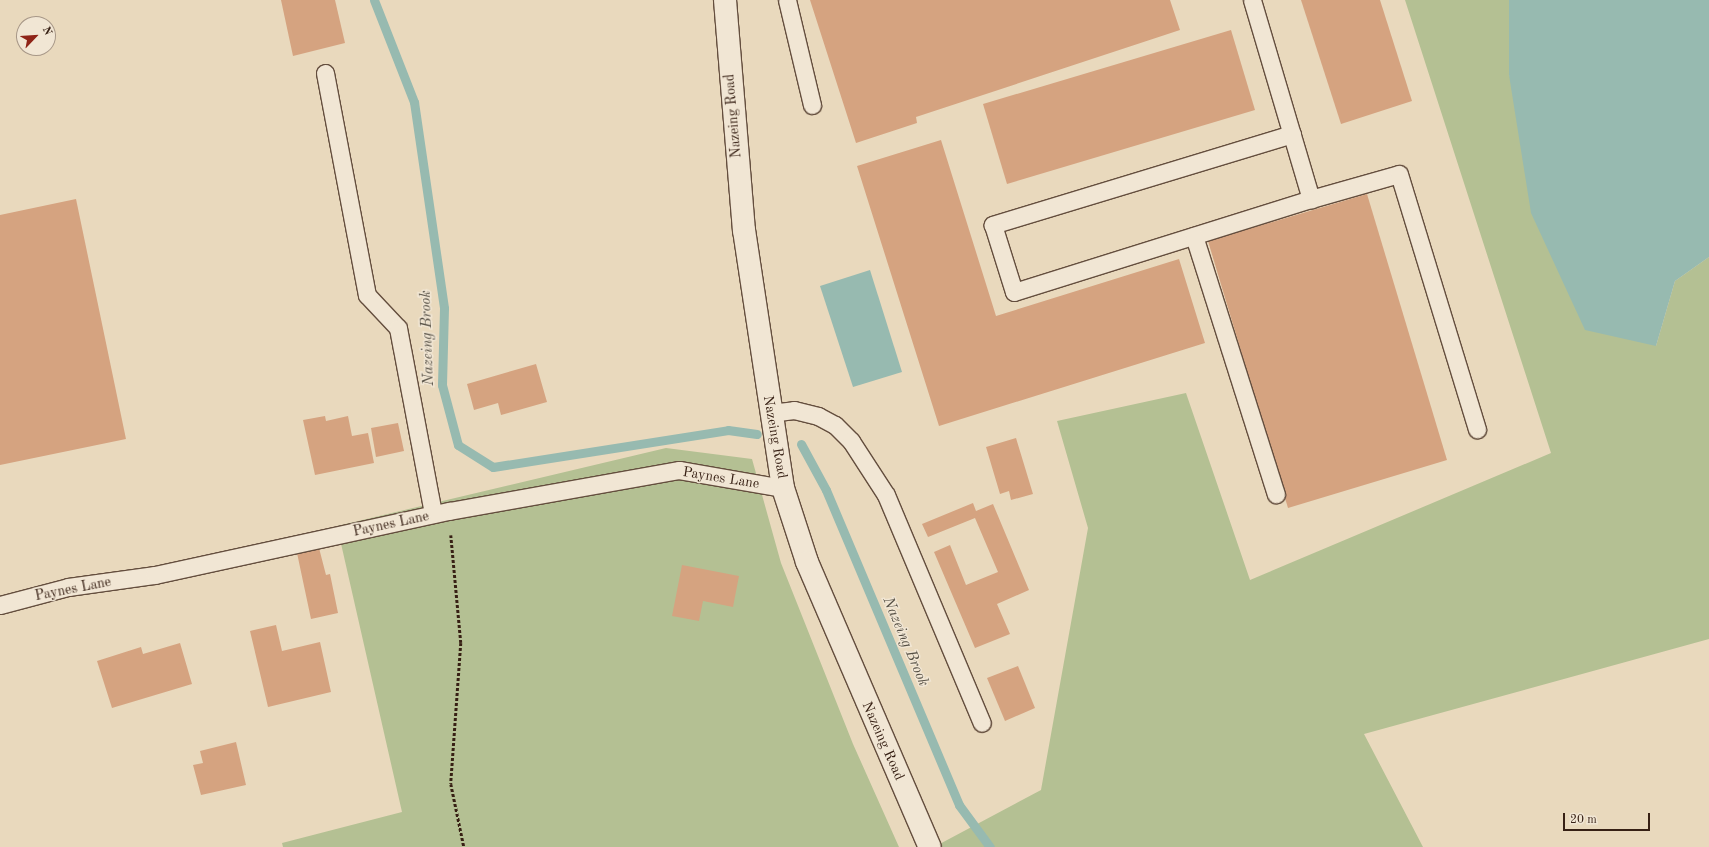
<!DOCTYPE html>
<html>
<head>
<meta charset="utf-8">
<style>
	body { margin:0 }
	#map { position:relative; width:1709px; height:847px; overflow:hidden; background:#e9d9bd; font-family:"Old Standard TT",serif }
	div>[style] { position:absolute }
	.green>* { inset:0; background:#b4c093 }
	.water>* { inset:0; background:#97bab0 }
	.stream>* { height:9px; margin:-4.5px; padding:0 4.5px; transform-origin:4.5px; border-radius:4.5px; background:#97bab0 }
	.building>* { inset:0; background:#d5a380 }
	.path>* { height:2.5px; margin-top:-1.25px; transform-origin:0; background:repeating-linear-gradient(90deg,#372014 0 3px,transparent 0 5px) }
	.roads { filter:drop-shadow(1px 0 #644e3e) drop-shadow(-1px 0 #644e3e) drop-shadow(0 1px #644e3e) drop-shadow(0 -1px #644e3e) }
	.service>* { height:17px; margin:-8.5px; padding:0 8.5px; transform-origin:8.5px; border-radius:8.5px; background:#f1e6d4 }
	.secondary>* { height:22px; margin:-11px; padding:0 11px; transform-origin:11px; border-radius:11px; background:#f1e6d4 }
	span { translate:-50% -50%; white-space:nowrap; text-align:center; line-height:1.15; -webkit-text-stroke:3px #f1e6d4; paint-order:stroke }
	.street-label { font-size:14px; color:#372014 }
	.water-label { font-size:15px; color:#544e43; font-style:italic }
	.north { position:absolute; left:16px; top:16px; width:40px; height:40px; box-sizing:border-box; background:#f1e6d4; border:1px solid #a79787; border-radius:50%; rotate:65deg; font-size:11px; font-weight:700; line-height:16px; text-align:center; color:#372014 }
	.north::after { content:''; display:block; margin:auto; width:14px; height:18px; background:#8f2418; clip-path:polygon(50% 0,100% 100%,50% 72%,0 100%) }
	.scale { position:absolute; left:1563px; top:813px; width:87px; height:18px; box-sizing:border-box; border:2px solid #372014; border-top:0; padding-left:5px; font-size:12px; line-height:14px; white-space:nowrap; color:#372014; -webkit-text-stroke:3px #f1e6d4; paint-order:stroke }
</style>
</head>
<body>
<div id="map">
	<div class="green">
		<div style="clip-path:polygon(1405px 0,1509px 0,1509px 75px,1656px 346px,1675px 281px,1709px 257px,1709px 639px,1364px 734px,1423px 847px,934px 847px,1041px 790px,1088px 528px,1057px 421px,1186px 393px,1250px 580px,1551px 453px)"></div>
		<div style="clip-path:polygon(666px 448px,752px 459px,781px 563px,853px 744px,899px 847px,283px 847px,282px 843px,402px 812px,337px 526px)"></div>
	</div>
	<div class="water">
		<div style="clip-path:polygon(1509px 0,1709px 0,1709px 257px,1675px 281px,1656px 346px,1585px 330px,1531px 213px,1509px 75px)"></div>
		<div style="clip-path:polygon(870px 270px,902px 372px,853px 387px,820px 286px)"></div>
	</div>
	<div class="stream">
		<div style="left:374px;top:0;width:110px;rotate:68.6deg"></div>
		<div style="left:414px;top:102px;width:208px;rotate:81.7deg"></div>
		<div style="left:444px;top:308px;width:77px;rotate:91.5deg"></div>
		<div style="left:442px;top:385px;width:62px;rotate:75.1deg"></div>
		<div style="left:458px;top:445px;width:41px;rotate:32.2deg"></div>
		<div style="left:493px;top:467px;width:238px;rotate:-8.9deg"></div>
		<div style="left:728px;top:430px;width:29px;rotate:8deg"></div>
		<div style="left:801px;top:444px;width:52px;rotate:61.5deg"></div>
		<div style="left:826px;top:490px;width:342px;rotate:67.1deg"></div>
		<div style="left:959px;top:805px;width:52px;rotate:53.6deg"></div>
	</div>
	<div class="building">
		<div style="clip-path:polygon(281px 0,335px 0,345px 43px,293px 56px)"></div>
		<div style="clip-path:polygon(810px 0,1170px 0,1180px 30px,916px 117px,917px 123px,856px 143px)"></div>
		<div style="clip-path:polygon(1301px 0,1380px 0,1412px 101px,1341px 124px)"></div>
		<div style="clip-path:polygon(1231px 30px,1255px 110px,1007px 184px,983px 104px)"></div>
		<div style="clip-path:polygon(941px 140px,996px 316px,1179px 259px,1205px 343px,939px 426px,857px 166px)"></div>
		<div style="clip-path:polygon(1367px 194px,1447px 460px,1288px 508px,1208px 241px)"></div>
		<div style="clip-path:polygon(76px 199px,126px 439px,0 465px,0 215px)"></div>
		<div style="clip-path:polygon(536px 364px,547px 402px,501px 415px,498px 403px,474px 410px,467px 384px)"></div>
		<div style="clip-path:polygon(325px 416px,326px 421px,348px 416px,352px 436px,368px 433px,374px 463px,315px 475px,303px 420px)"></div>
		<div style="clip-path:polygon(398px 423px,404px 451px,376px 457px,371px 428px)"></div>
		<div style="clip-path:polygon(1016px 438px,1033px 494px,1011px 500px,1009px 491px,1000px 494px,986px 447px)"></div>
		<div style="clip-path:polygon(973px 503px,976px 511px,993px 504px,1029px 590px,997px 604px,1010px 634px,975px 648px,934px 552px,950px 545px,966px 585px,998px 572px,975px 518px,928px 537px,922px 524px)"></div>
		<div style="clip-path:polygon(319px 548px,326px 575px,330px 574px,338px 613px,311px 619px,297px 553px)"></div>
		<div style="clip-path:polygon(682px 565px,739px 576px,733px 607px,703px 601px,699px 621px,672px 616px)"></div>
		<div style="clip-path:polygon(276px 625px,282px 651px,320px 642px,331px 692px,268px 707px,250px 631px)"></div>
		<div style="clip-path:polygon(180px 643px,192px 684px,112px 708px,97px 661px,141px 647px,143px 654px)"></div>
		<div style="clip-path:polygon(1018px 666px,1035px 708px,1005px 721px,987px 678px)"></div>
		<div style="clip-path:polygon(236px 742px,246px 785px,201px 795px,193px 765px,203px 763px,200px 751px)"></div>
	</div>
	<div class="path">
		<div style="left:451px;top:535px;width:108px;rotate:84.7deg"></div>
		<div style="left:461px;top:643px;width:141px;rotate:94.1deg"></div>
		<div style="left:451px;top:784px;width:64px;rotate:78.3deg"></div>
	</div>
	<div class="roads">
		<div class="service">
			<div style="left:787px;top:0;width:108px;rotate:76.6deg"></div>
			<div style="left:1252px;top:0;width:208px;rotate:73.5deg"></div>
			<div style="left:1311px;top:199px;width:91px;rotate:-15.9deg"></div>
			<div style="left:1399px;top:174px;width:267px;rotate:73deg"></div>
			<div style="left:325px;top:73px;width:226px;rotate:79.3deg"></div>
			<div style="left:367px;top:295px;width:45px;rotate:46.8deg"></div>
			<div style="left:398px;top:328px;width:189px;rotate:79.3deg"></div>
			<div style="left:1292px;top:134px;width:313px;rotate:163.1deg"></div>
			<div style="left:993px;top:225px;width:70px;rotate:72.6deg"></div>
			<div style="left:1014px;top:292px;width:311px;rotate:-17.4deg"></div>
			<div style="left:1194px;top:236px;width:271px;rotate:72.4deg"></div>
			<div style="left:770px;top:413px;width:24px;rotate:-7deg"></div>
			<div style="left:794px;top:410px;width:25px;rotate:14deg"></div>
			<div style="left:818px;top:416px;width:19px;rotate:28deg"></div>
			<div style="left:835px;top:425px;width:23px;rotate:45deg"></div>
			<div style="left:851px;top:441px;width:64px;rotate:57.1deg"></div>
			<div style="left:886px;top:495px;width:247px;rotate:67.2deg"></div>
			<div style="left:0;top:605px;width:70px;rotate:-14.8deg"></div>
			<div style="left:68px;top:587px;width:88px;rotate:-7.9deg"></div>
			<div style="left:155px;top:575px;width:301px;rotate:-12.3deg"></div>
			<div style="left:449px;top:511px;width:234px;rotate:-10.1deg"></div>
			<div style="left:679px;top:470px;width:106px;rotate:9.8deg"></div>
		</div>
		<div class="secondary">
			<div style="left:725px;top:0;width:231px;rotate:85.3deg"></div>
			<div style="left:744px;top:230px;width:261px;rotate:81.4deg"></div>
			<div style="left:783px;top:488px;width:78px;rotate:72deg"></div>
			<div style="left:807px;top:562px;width:310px;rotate:66.7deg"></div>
		</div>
	</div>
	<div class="street-label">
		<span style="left:733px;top:116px;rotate:-95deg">Nazeing Road</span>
		<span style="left:775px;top:437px;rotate:80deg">Nazeing Road</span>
		<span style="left:721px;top:478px;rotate:9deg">Paynes Lane</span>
		<span style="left:391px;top:524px;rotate:-12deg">Paynes Lane</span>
		<span style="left:73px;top:589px;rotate:-11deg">Paynes Lane</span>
		<span style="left:883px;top:741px;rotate:66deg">Nazeing Road</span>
	</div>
	<div class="water-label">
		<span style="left:428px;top:338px;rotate:-92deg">Nazeing Brook</span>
		<span style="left:905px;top:642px;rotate:67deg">Nazeing Brook</span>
	</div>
	<div class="north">N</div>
	<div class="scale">20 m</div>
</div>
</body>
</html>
